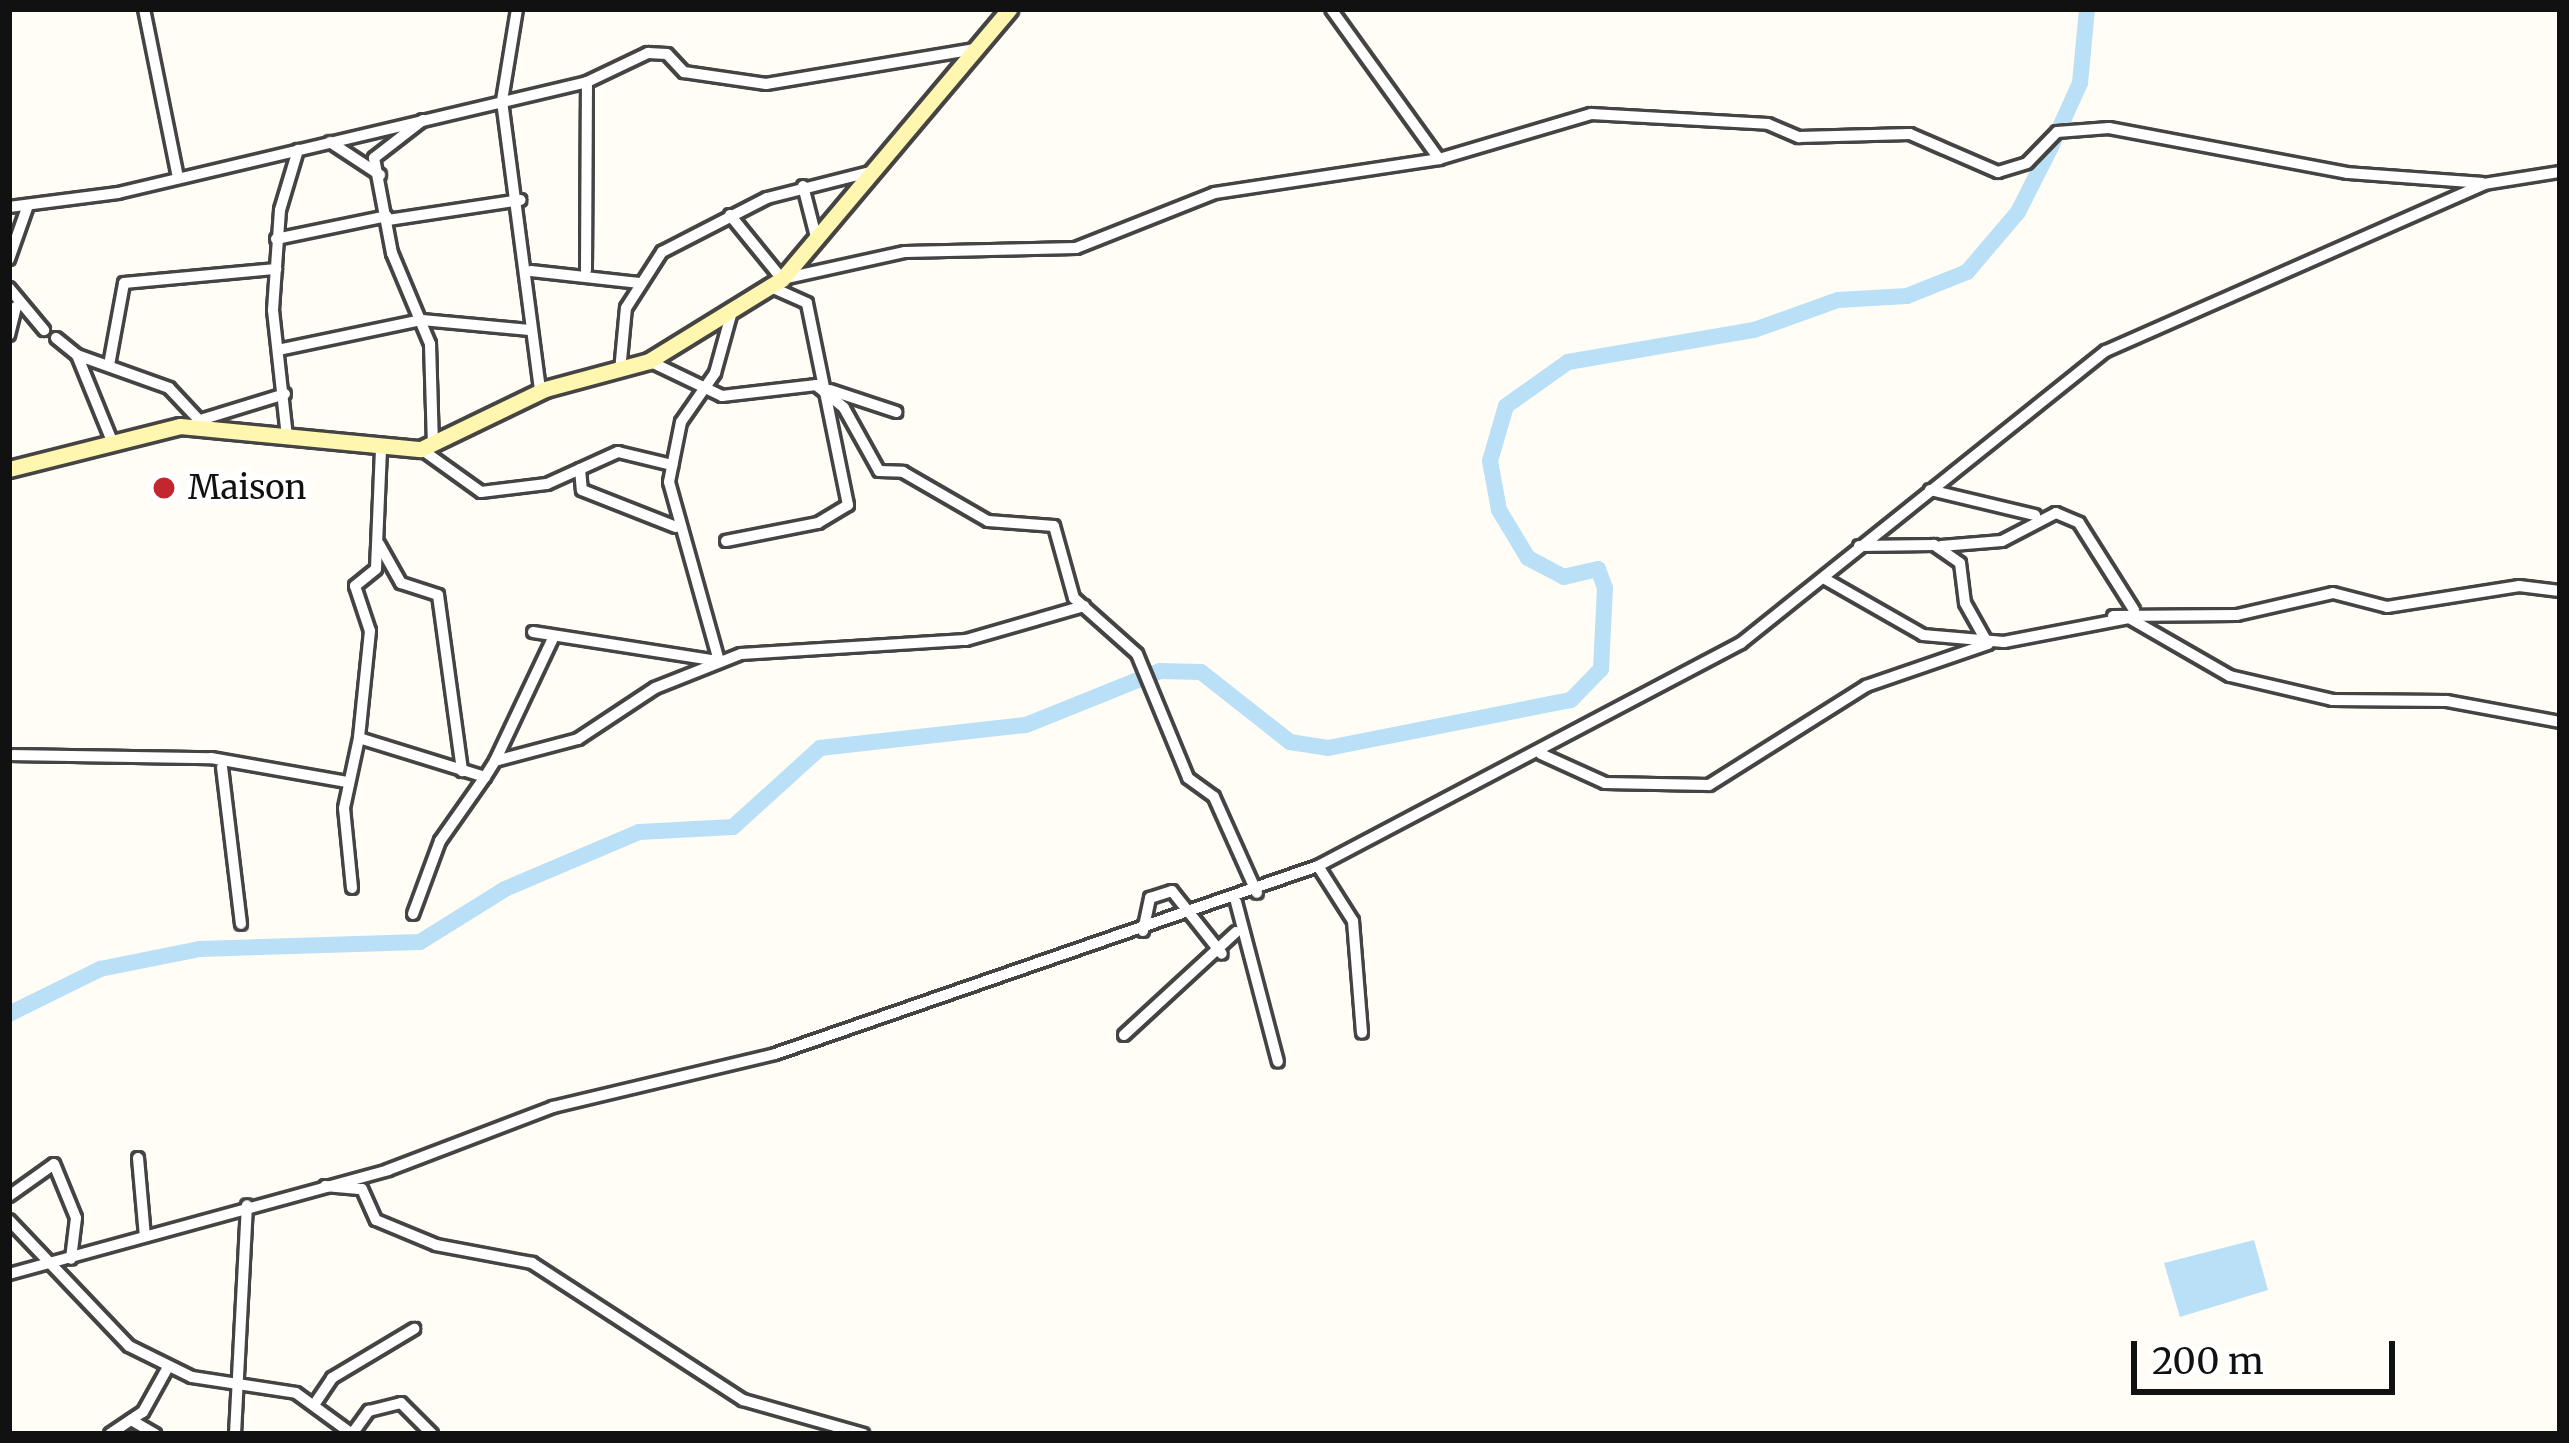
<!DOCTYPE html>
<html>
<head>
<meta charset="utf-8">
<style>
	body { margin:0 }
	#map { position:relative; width:2569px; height:1443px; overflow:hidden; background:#fffdf5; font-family:Merriweather,serif }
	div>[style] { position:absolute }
	.water>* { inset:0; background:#b9e0f7 }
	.river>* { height:16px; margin:-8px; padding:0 8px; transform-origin:8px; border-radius:8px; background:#b9e0f7 }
	.roads { filter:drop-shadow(3px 0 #444) drop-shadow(-3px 0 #444) drop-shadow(0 3px #444) drop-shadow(0 -3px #444) }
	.street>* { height:10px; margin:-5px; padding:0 5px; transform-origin:5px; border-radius:5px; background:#fff }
	.secondary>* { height:15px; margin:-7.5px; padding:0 7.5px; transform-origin:7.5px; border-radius:7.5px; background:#fff6b0 }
	.dots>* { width:33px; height:33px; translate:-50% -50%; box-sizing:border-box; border:6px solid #fff; border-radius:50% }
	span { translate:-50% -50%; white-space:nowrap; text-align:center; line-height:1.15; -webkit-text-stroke:12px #fff; paint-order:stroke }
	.poi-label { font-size:33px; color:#111 }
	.left { translate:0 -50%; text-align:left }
	.frame { position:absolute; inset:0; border:12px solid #111; pointer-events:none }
	.scale { position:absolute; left:2131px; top:1341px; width:264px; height:54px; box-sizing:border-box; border:6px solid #111; border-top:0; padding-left:15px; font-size:36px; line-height:42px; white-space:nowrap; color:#111; -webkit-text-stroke:9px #fff; paint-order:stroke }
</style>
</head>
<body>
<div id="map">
	<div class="water">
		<div style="clip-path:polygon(2254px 1240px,2268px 1290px,2180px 1317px,2164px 1263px)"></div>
	</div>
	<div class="river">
		<div style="left:9px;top:1014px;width:102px;rotate:-26.3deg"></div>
		<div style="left:100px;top:969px;width:101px;rotate:-11.4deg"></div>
		<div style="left:199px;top:949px;width:221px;rotate:-1.8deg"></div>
		<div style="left:420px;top:942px;width:100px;rotate:-31.9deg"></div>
		<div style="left:505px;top:889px;width:146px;rotate:-23deg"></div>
		<div style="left:639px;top:832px;width:94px;rotate:-3deg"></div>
		<div style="left:733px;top:827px;width:118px;rotate:-42.2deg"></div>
		<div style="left:820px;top:748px;width:207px;rotate:-6.4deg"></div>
		<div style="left:1026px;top:725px;width:144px;rotate:-21.9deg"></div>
		<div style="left:1160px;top:671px;width:41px;rotate:1.4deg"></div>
		<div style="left:1201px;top:672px;width:113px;rotate:38.2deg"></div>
		<div style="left:1290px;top:742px;width:38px;rotate:9deg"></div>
		<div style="left:1328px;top:748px;width:248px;rotate:-11.2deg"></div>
		<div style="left:1571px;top:700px;width:43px;rotate:-45.9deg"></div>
		<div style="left:1601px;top:669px;width:81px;rotate:-87.2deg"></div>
		<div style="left:1605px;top:588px;width:20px;rotate:-110deg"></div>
		<div style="left:1598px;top:569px;width:35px;rotate:167deg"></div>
		<div style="left:1564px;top:577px;width:41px;rotate:-152.2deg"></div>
		<div style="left:1528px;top:558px;width:56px;rotate:-121.1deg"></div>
		<div style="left:1499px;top:510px;width:50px;rotate:-100.4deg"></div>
		<div style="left:1490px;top:461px;width:57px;rotate:-73.8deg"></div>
		<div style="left:1506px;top:406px;width:76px;rotate:-35.4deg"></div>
		<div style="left:1568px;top:362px;width:189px;rotate:-9.8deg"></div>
		<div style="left:1754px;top:330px;width:89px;rotate:-19.7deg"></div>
		<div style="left:1838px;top:300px;width:69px;rotate:-3.3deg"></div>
		<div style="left:1907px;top:296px;width:65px;rotate:-21.8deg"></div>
		<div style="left:1967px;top:272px;width:79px;rotate:-49.6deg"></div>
		<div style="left:2018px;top:212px;width:73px;rotate:-63.1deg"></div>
		<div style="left:2051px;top:147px;width:70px;rotate:-65.6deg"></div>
		<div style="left:2080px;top:83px;width:74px;rotate:-84.6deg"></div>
	</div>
	<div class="roads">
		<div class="street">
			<div style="left:144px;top:9px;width:172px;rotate:78.6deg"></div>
			<div style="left:517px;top:9px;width:93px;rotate:99.3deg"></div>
			<div style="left:502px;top:101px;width:292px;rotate:82.5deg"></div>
			<div style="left:1331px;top:9px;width:185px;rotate:54.2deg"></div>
			<div style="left:423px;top:120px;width:62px;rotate:142.2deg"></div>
			<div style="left:374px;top:158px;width:97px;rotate:79.3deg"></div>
			<div style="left:392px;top:253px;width:99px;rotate:67.3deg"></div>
			<div style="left:430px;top:344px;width:101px;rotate:88.3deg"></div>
			<div style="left:330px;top:142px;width:60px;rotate:33.4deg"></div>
			<div style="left:803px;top:186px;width:53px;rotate:75.7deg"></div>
			<div style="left:9px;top:207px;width:110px;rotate:-7.3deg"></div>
			<div style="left:118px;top:193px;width:482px;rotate:-13.3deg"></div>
			<div style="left:587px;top:82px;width:68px;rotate:-25.4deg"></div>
			<div style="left:648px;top:53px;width:19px;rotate:3deg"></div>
			<div style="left:667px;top:54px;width:25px;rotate:47deg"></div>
			<div style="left:684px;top:72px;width:83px;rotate:8.3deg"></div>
			<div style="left:766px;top:84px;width:212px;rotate:-9.5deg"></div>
			<div style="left:730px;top:215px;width:82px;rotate:50.9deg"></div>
			<div style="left:782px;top:279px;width:126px;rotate:-12.4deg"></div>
			<div style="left:905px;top:252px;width:171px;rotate:-1.3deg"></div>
			<div style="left:1076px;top:248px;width:149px;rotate:-21.6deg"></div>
			<div style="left:1215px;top:193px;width:227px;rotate:-8.6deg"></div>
			<div style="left:1439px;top:159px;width:159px;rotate:-16.5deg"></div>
			<div style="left:1591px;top:114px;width:177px;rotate:3.2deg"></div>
			<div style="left:1768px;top:124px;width:34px;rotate:23deg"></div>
			<div style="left:1799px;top:137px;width:111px;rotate:-1.5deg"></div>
			<div style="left:1910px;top:134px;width:96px;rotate:23.4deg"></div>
			<div style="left:1998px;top:172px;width:30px;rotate:-17deg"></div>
			<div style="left:2027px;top:163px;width:43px;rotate:-45.9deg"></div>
			<div style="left:2057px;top:132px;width:52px;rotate:-4.4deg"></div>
			<div style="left:2109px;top:128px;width:242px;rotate:10.7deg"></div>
			<div style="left:2347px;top:173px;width:135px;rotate:4.2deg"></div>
			<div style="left:388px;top:220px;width:134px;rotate:-8.6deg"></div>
			<div style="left:276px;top:239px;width:113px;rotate:-11.7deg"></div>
			<div style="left:9px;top:259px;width:57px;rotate:-70.6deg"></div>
			<div style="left:586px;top:270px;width:188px;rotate:-89.7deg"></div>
			<div style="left:531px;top:271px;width:109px;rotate:6.3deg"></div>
			<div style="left:9px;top:288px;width:55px;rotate:50.2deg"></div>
			<div style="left:9px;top:335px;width:29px;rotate:-76deg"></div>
			<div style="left:56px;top:338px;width:27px;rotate:39deg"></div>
			<div style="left:77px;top:355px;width:93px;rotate:67.9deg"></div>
			<div style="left:278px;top:350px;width:147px;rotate:-11.8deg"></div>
			<div style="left:422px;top:320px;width:108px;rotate:5.3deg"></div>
			<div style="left:77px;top:355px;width:98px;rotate:19.7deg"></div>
			<div style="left:169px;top:388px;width:44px;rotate:46.8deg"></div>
			<div style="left:649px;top:361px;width:81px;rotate:25.6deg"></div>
			<div style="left:722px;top:396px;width:95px;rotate:-6.7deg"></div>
			<div style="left:816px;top:385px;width:36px;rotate:39deg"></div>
			<div style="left:844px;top:408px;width:72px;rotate:60.9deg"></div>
			<div style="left:879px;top:471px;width:24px;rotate:2deg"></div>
			<div style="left:903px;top:472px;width:98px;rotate:30deg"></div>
			<div style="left:988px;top:521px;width:66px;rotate:4.3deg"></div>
			<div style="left:1054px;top:526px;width:75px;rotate:74.5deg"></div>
			<div style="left:1074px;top:598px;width:84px;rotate:41.6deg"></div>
			<div style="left:1137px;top:654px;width:134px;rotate:67.6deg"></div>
			<div style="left:1188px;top:778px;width:32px;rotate:36deg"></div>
			<div style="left:1214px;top:797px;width:105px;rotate:65.9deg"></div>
			<div style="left:109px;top:365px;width:83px;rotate:-79.6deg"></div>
			<div style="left:124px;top:283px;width:153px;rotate:-5.3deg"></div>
			<div style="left:620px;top:371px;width:63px;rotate:-84.6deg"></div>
			<div style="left:626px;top:308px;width:67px;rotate:-57.3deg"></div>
			<div style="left:662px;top:252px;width:118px;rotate:-27.2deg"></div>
			<div style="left:767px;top:198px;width:106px;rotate:-14.2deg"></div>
			<div style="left:830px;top:390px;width:70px;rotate:18.4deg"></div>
			<div style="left:197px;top:421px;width:92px;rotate:-17.1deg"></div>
			<div style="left:287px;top:437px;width:128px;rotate:-96.3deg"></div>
			<div style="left:273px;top:310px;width:100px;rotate:-86deg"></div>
			<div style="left:280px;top:210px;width:63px;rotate:-73.3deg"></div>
			<div style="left:381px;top:449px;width:120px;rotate:92.4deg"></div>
			<div style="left:376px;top:569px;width:27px;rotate:141deg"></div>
			<div style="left:355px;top:586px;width:47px;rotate:71.6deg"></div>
			<div style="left:370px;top:631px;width:108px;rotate:95.9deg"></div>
			<div style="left:359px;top:738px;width:132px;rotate:17.2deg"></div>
			<div style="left:485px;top:777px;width:19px;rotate:-58deg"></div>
			<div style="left:495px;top:761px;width:86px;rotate:-14.8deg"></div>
			<div style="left:578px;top:739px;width:92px;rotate:-33.5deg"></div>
			<div style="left:655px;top:688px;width:92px;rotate:-21.6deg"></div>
			<div style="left:741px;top:654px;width:225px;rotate:-3.6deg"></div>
			<div style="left:966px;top:640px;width:123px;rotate:-16.1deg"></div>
			<div style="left:421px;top:449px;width:74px;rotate:35.6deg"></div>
			<div style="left:481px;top:492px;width:66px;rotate:-6.9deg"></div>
			<div style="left:547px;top:484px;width:78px;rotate:-24.3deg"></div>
			<div style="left:618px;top:452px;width:56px;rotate:13.5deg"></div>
			<div style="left:580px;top:469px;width:21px;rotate:85deg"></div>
			<div style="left:582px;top:490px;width:101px;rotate:21.5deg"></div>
			<div style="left:1930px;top:490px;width:108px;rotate:13.4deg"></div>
			<div style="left:726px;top:541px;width:94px;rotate:-11.1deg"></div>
			<div style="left:818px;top:523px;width:35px;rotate:-31deg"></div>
			<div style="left:848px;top:505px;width:206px;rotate:-101.5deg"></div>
			<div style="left:807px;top:303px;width:39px;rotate:-156deg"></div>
			<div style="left:379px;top:544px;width:45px;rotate:60.6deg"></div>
			<div style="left:401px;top:583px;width:39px;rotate:18deg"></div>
			<div style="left:438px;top:595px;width:178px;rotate:82.2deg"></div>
			<div style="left:1941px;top:546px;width:61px;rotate:-4.7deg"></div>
			<div style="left:2002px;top:541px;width:61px;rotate:-27.4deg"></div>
			<div style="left:2056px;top:513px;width:25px;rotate:23deg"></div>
			<div style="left:2079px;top:523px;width:103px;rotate:57.7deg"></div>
			<div style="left:1825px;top:579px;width:113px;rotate:29.7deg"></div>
			<div style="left:1923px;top:635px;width:81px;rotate:4.9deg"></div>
			<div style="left:2004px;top:642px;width:127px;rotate:-10.9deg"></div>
			<div style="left:2129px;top:618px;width:116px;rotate:29.9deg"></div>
			<div style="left:2230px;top:676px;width:105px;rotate:13.2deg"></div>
			<div style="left:2332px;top:700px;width:115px;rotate:0.5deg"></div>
			<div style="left:2447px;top:701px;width:115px;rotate:10.5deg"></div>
			<div style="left:2113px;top:616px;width:124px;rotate:-0.5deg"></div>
			<div style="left:2237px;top:615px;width:98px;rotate:-12.9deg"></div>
			<div style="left:2333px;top:593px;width:56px;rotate:14.5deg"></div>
			<div style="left:2387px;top:607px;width:134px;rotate:-9deg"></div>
			<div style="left:2519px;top:586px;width:41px;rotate:7deg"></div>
			<div style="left:533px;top:632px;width:188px;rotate:8.9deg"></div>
			<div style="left:719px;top:661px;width:186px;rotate:-105.6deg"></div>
			<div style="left:669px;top:482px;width:61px;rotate:-78.7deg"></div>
			<div style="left:681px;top:422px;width:60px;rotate:-55.2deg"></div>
			<div style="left:715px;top:373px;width:60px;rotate:-74.6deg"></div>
			<div style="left:1541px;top:754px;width:70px;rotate:24.4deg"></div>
			<div style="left:1605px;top:783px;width:104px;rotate:1.1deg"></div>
			<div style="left:1709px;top:785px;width:186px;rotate:-32.2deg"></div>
			<div style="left:1866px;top:686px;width:129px;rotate:-19deg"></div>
			<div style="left:1988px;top:644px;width:47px;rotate:-119.3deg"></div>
			<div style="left:1965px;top:603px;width:40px;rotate:-97.1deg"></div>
			<div style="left:1960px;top:563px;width:32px;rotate:-145deg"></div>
			<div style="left:1934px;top:545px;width:75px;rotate:179.2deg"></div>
			<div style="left:9px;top:755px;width:202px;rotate:0.9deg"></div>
			<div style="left:211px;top:758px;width:138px;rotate:10deg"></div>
			<div style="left:495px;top:761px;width:138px;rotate:-64.7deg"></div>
			<div style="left:222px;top:767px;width:158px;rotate:83.1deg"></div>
			<div style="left:1318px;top:866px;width:65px;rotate:57.5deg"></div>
			<div style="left:1353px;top:921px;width:112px;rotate:85.4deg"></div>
			<div style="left:352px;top:888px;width:80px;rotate:-95.7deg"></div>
			<div style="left:344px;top:808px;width:72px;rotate:-77.9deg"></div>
			<div style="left:1236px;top:902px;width:165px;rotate:75.3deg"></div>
			<div style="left:413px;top:914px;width:78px;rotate:-69.7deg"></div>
			<div style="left:440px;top:841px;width:78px;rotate:-54.9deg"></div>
			<div style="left:1143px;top:931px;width:34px;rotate:-78deg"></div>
			<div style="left:1150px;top:898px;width:23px;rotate:-18deg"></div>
			<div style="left:1172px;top:891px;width:80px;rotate:51.6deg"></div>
			<div style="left:1124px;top:1035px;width:152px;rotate:-42.6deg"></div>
			<div style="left:138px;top:1158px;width:78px;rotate:84.9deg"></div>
			<div style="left:325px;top:1186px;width:37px;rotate:5deg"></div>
			<div style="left:362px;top:1189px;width:34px;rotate:66deg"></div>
			<div style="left:376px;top:1220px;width:65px;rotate:22.6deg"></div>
			<div style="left:436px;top:1245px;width:98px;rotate:10.6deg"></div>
			<div style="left:532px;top:1263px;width:252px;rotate:33deg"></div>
			<div style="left:743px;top:1400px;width:125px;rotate:15.8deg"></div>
			<div style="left:9px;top:1196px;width:55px;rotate:-35.4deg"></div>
			<div style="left:54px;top:1164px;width:58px;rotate:67.8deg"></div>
			<div style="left:76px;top:1218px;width:41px;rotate:97deg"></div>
			<div style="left:9px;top:1220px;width:174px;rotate:46.4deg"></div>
			<div style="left:129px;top:1346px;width:70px;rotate:26.2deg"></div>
			<div style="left:192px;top:1377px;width:105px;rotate:8.7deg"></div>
			<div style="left:296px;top:1393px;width:69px;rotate:36.2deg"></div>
			<div style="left:9px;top:1274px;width:393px;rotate:-15.3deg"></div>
			<div style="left:388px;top:1170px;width:177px;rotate:-20.9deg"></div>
			<div style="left:553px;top:1107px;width:228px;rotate:-13.4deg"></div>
			<div style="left:775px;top:1054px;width:575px;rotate:-19.1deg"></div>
			<div style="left:1318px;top:866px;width:478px;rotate:-27.8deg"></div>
			<div style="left:1741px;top:643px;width:467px;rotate:-38.7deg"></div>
			<div style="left:2106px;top:351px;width:413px;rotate:-23.8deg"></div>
			<div style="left:2484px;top:184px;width:77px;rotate:-9deg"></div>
			<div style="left:316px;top:1402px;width:29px;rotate:-56deg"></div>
			<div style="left:332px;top:1378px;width:96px;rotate:-30.9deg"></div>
			<div style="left:131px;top:1420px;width:28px;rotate:30deg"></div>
			<div style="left:110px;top:1434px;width:40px;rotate:-34deg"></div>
			<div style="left:143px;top:1412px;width:51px;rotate:-60.9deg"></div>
			<div style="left:235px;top:1434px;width:229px;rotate:-87deg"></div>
			<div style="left:352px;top:1434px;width:29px;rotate:-54deg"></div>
			<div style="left:369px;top:1411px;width:33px;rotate:-14deg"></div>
			<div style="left:401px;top:1403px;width:44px;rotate:45deg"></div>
		</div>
		<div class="secondary">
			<div style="left:9px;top:469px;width:176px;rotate:-14.1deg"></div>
			<div style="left:180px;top:426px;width:242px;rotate:5.5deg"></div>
			<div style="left:421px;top:449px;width:138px;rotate:-25.8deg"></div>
			<div style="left:545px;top:389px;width:108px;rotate:-15.1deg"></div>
			<div style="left:649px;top:361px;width:156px;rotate:-31.7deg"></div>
			<div style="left:782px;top:279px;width:353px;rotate:-49.9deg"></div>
		</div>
	</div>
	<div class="dots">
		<div style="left:164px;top:488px;background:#c4262e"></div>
	</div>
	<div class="poi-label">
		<span class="left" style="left:188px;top:488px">Maison</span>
	</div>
	<div class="frame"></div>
	<div class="scale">200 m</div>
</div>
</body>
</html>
